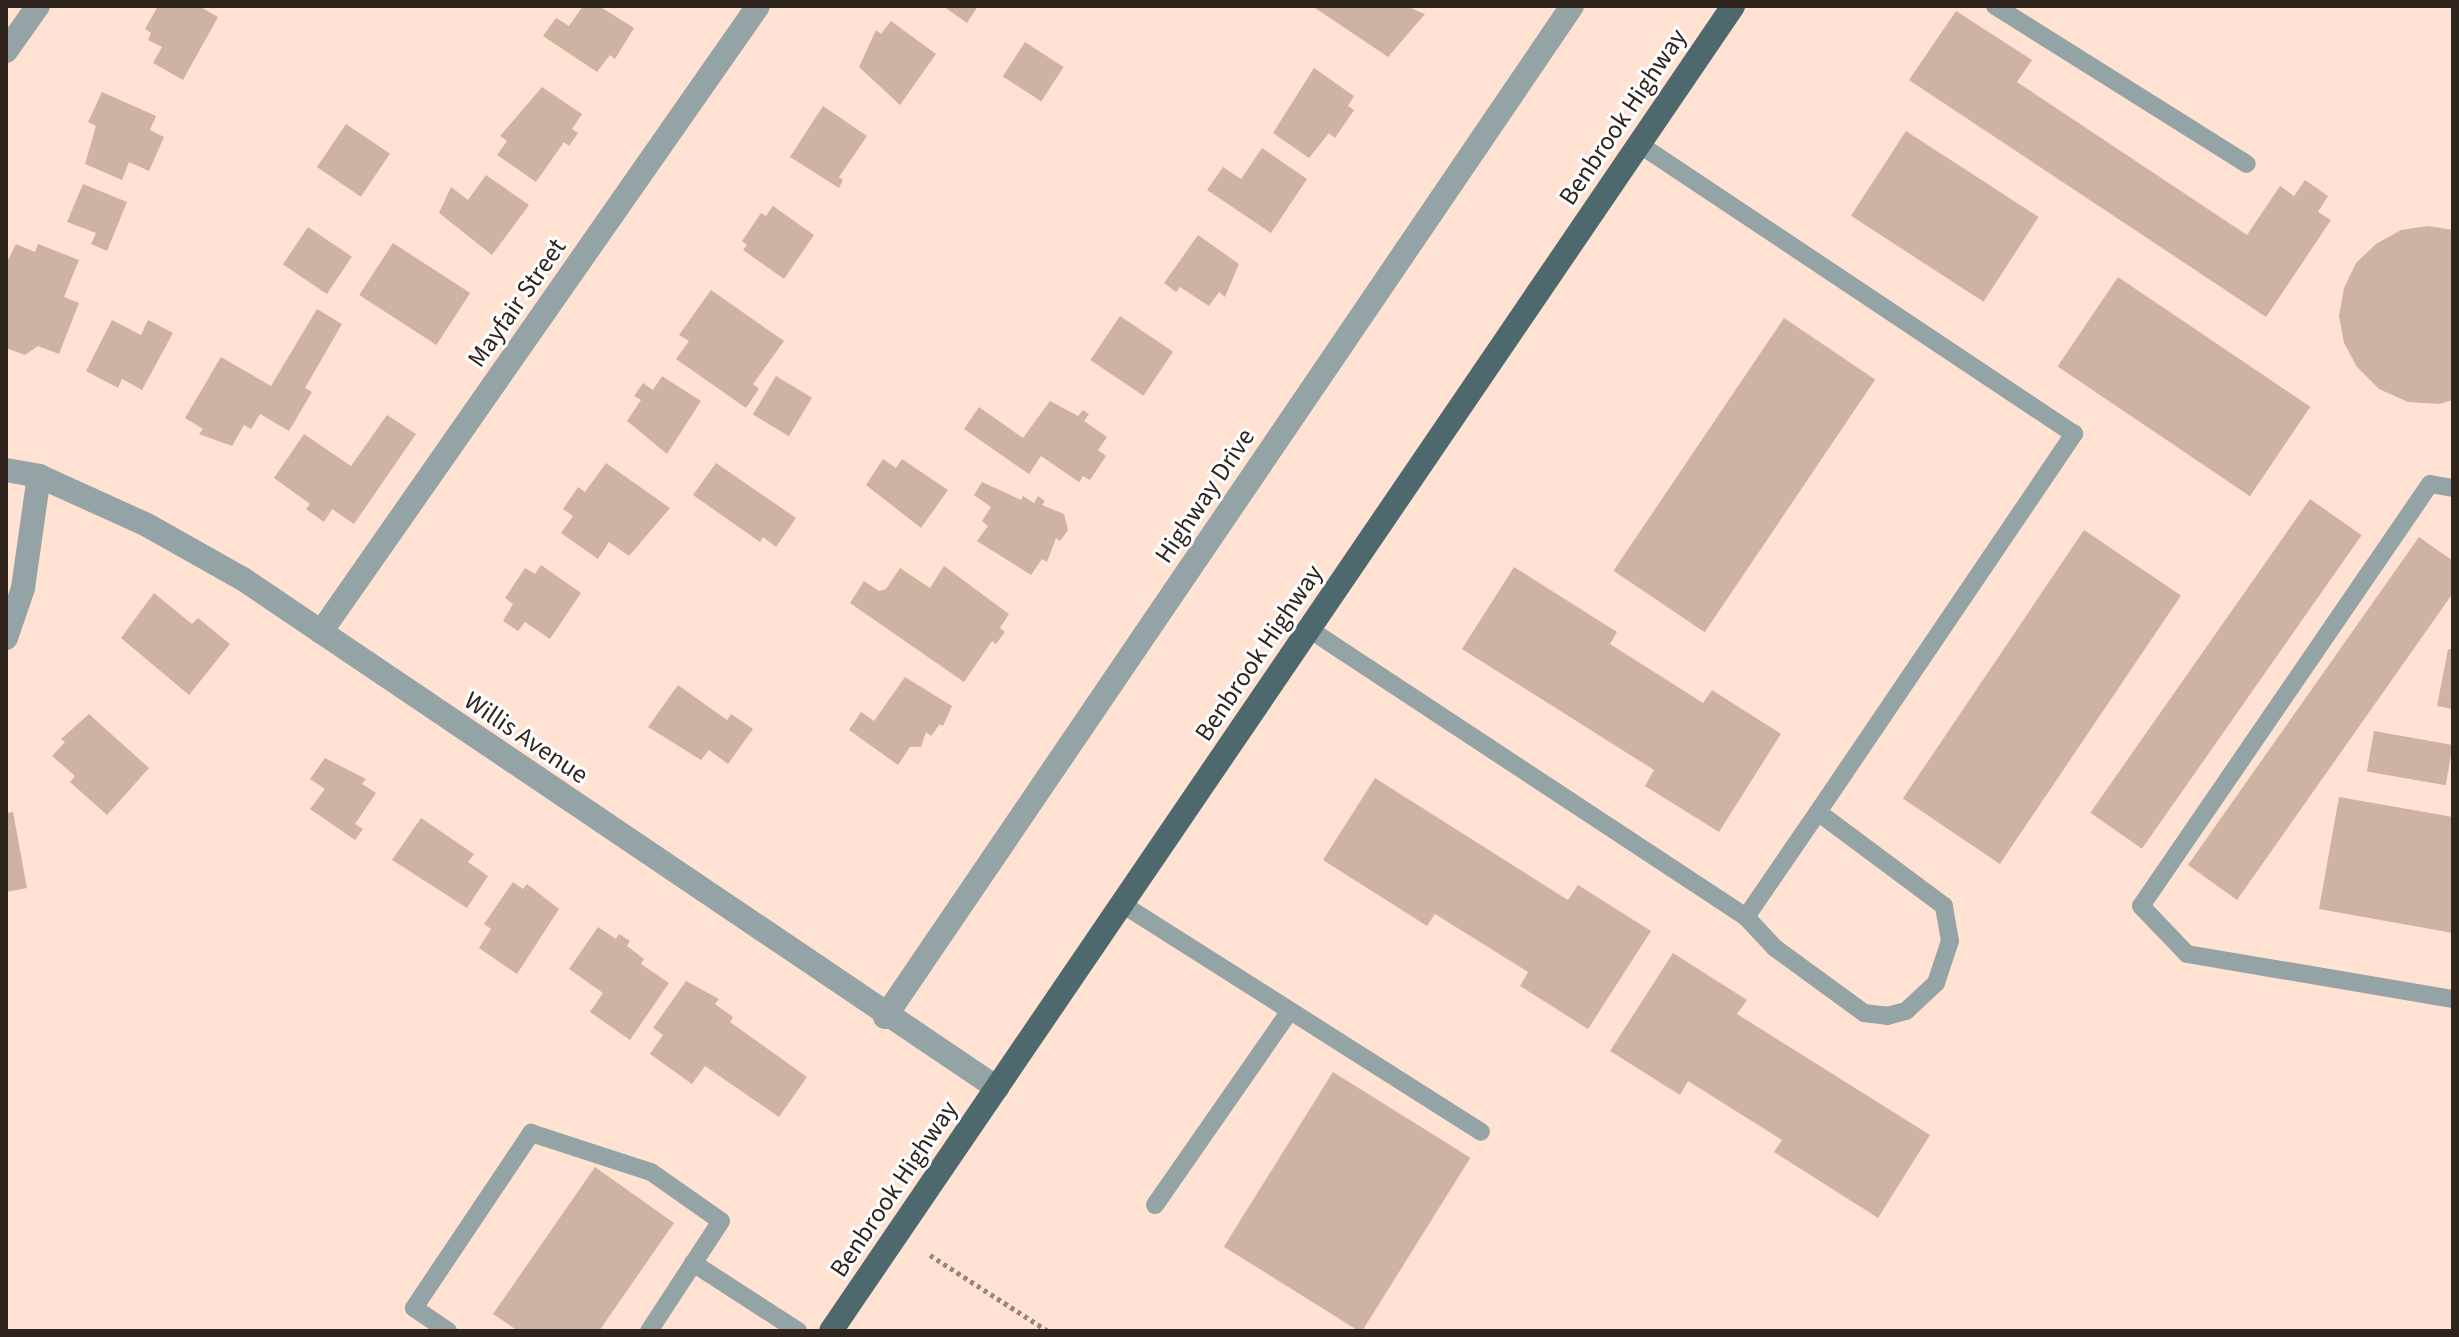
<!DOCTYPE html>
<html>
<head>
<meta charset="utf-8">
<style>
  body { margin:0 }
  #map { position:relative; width:2459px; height:1337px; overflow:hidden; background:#ffe2d1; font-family:"Source Sans 3",sans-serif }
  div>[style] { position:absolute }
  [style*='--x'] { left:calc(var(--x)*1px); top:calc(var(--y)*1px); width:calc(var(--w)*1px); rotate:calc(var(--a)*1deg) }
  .building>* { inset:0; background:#ceb3a2; transform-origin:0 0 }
  .path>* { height:5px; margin-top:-2.5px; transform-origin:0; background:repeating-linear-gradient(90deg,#988478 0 4px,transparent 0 8px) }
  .lane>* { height:18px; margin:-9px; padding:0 9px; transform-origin:9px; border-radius:9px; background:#94a3a6 }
  .street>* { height:24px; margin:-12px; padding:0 12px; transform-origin:12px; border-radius:12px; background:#94a3a6 }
  .primary>* { height:24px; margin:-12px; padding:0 12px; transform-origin:12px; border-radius:12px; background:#4d696e }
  span { translate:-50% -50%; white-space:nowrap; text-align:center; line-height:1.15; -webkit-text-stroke:6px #fff; paint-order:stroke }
  .street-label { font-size:26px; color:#2f241e }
  .frame { position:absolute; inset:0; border:8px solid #2f241e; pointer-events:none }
</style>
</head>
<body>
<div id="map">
  <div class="building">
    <i style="clip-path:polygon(158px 6px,199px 6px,218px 17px,183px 80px,153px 63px,162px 47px,148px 40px,151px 33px,145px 29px)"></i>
    <i style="clip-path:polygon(583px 6px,599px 6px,634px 28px,615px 59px,610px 55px,597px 72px,543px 36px,556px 18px,569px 26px)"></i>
    <i style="clip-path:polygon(943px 6px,978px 6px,967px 23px)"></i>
    <i style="clip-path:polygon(1312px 6px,1406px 6px,1425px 14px,1388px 57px)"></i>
    <i style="clip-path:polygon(1956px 11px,2032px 60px,2017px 82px,2247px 235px,2280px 186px,2294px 196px,2305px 180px,2328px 196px,2318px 212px,2331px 220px,2266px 317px,1909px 80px)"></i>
    <i style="clip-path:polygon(891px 21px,936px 54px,900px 105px,859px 67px,876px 30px,881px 34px)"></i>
    <i style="left:1025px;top:42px;width:46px;height:41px;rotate:33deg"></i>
    <i style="clip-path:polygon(1314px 68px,1354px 96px,1348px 106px,1354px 110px,1335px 138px,1329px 133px,1309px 158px,1273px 133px)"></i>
    <i style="clip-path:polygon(542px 87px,582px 114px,572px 129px,578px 133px,569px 146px,564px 142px,536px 182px,497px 155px,507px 141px,500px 136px)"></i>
    <i style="clip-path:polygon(102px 92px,156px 116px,150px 130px,164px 137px,149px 171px,129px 162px,122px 180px,85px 164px,96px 126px,88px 122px)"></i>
    <i style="clip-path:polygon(823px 106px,867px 136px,839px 177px,843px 180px,839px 188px,790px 157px)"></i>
    <i style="left:346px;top:124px;width:53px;height:52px;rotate:34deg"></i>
    <i style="left:1906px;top:131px;width:158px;height:101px;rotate:33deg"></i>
    <i style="clip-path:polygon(1262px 148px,1307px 179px,1271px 233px,1207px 190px,1223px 167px,1241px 179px)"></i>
    <i style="clip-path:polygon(486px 175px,529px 205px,492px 255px,439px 213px,451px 187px,468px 200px)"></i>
    <i style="clip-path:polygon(83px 184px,127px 202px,107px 251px,91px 244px,96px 233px,67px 222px)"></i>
    <i style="clip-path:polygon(773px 206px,814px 235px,784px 279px,743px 250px,747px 245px,742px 241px,761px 213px,766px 216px)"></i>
    <i style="clip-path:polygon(2428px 226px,2453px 230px,2453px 400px,2439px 404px,2408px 402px,2379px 389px,2357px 367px,2344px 343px,2339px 316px,2344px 288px,2356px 263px,2376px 244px,2401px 230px)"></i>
    <i style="left:308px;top:227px;width:53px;height:45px;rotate:34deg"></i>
    <i style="clip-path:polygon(1198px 235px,1239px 264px,1225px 297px,1219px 292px,1209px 306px,1180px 287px,1176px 292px,1164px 283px)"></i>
    <i style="left:393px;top:243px;width:92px;height:62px;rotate:33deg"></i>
    <i style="clip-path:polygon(16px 244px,35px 252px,38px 244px,79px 260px,64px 297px,79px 303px,59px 354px,38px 346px,25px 355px,6px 348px,6px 264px)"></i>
    <i style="left:2118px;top:277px;width:232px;height:108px;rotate:34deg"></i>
    <i style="clip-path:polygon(711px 290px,784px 341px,753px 384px,759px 389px,746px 408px,676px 359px,689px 341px,679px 335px)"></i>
    <i style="clip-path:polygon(317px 309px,342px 324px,305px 388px,312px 392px,289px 431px,260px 414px,251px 429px,244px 425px,232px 446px,199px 434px,203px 429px,185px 418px,221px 357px,271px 386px)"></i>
    <i style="left:1120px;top:316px;width:64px;height:53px;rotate:34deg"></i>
    <i style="left:1784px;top:318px;width:110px;height:305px;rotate:34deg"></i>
    <i style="clip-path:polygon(112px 320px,141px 335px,148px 320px,173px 333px,142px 390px,122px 379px,118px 388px,86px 371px)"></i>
    <i style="clip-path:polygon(662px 376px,701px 401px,667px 454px,627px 421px,641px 400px,634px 396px,643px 383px,653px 390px)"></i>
    <i style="left:776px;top:376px;width:42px;height:45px;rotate:31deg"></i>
    <i style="clip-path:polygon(1050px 401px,1078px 416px,1083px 410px,1089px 414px,1084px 421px,1107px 437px,1098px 450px,1106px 456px,1090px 480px,1083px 476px,1079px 482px,1041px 456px,1029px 474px,964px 429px,979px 407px,1023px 438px)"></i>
    <i style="clip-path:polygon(387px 415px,416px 434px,354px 524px,332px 509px,324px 522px,306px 509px,310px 504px,274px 478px,304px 434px,351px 466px)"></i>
    <i style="clip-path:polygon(883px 459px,896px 468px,902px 459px,948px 490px,921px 528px,866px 485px)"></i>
    <i style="clip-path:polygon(606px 463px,670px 508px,629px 556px,609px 542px,598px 559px,561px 533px,573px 516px,563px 509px,578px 487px,585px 492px)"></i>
    <i style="clip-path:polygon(716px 463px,796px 518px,776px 547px,763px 537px,760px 542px,693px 495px)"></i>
    <i style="clip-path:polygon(982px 482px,1021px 500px,1023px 496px,1034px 503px,1038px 496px,1045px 501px,1042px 505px,1064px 514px,1068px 530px,1060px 541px,1056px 538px,1047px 562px,1042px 559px,1031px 575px,977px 541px,988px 526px,982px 521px,991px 507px,974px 495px)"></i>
    <i style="left:2310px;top:499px;width:63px;height:383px;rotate:35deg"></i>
    <i style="left:2084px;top:530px;width:117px;height:324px;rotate:34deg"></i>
    <i style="clip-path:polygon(2419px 537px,2453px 561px,2453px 593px,2237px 900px,2188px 865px)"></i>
    <i style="clip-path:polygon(541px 565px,581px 593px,550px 639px,525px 622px,518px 631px,503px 621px,513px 604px,505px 598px,525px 568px,535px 574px)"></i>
    <i style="clip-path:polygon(944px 566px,1009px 614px,1000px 628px,1005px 632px,996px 644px,992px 641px,964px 682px,850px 603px,864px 581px,879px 591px,886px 589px,900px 568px,930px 588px)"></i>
    <i style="clip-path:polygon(1514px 567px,1617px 632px,1610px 644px,1703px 703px,1712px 690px,1781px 734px,1719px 832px,1645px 786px,1654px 770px,1462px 649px)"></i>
    <i style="clip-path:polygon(154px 593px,192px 624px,198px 618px,230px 644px,189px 695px,121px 638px)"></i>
    <i style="clip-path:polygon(2448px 649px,2453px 650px,2453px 709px,2437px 706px)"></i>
    <i style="clip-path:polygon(905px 677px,952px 706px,943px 726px,940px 724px,931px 736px,926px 732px,921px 747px,910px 747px,898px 765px,849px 730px,861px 712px,874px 721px)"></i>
    <i style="clip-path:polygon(678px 685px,727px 720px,731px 714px,753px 729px,728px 764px,709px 750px,701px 760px,648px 727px)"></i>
    <i style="clip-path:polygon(89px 714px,149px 768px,107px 815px,70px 782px,75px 776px,52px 756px,65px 742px,61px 739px)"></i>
    <i style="left:2374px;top:731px;width:80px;height:41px;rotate:10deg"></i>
    <i style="clip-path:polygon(325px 758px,366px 779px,362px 784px,376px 793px,355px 824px,363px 829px,355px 840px,310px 809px,325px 789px,310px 779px)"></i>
    <i style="clip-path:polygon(1375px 778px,1568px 900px,1578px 885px,1651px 931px,1588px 1029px,1520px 986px,1528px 972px,1435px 914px,1427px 926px,1323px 860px)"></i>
    <i style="clip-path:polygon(2339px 797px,2453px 817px,2453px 933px,2319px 909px)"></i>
    <i style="clip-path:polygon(13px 812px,27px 888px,6px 892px,6px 813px)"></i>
    <i style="clip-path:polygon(421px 818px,474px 854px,468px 862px,488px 876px,467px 908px,392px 860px)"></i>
    <i style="clip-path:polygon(513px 882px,523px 889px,527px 884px,559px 909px,517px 974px,479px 948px,491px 929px,484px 924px)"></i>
    <i style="clip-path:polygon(598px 927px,616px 939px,619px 934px,630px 941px,627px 946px,644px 959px,641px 964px,669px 983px,630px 1040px,590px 1012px,603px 993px,569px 969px)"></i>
    <i style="clip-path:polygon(1673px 953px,1747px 1000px,1737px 1014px,1930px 1135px,1878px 1218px,1774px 1152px,1782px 1140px,1688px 1081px,1680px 1095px,1610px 1051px)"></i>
    <i style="clip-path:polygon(686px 981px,719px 999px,715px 1004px,733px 1017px,730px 1022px,807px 1077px,779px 1117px,705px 1066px,692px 1084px,650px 1054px,663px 1035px,653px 1028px)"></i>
    <i style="left:1333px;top:1072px;width:162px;height:206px;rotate:32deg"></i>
    <i style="clip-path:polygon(595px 1167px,674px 1223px,599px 1331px,518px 1331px,493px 1314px)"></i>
  </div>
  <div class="path">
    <i style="--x:930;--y:1255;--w:140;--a:32.8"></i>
  </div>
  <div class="lane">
    <i style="--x:1995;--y:6;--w:297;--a:32.1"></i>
    <i style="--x:2453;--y:488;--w:23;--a:-170"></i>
    <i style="--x:2430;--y:484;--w:511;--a:124.4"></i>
    <i style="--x:2141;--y:906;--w:66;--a:46.2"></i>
    <i style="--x:2187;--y:954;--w:270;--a:9.6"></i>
    <i style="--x:1309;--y:629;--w:523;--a:33.39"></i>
    <i style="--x:1746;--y:917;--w:127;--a:-55.6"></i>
    <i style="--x:1818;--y:812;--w:457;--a:-55.9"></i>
    <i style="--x:2074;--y:434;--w:523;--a:-146.31"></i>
    <i style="--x:1122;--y:904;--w:425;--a:32.4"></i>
    <i style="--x:1746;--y:917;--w:42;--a:46.9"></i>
    <i style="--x:1775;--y:948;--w:110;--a:36.1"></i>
    <i style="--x:1864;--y:1013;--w:23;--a:7"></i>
    <i style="--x:1887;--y:1016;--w:20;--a:-15"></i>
    <i style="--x:1906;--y:1011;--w:41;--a:-43"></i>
    <i style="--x:1936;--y:983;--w:44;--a:-71.6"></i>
    <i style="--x:1950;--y:941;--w:36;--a:-100"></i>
    <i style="--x:1944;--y:906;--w:157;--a:-143.3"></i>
    <i style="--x:1155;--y:1205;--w:236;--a:-55.2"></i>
    <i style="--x:693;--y:1263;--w:125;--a:32.9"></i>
    <i style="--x:448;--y:1331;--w:41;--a:-145.9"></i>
    <i style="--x:414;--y:1308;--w:211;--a:-56.2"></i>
    <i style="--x:531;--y:1133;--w:126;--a:18"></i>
    <i style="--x:651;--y:1172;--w:85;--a:35"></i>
    <i style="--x:721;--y:1221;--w:131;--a:123.2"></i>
  </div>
  <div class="street">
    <i style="--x:6;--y:51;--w:55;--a:-54.6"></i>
    <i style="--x:6;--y:470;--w:34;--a:10"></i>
    <i style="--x:39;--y:476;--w:119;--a:24.4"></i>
    <i style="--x:147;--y:525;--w:110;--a:29.4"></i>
    <i style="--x:243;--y:579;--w:910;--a:34.02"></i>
    <i style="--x:321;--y:632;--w:763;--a:-55.08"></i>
    <i style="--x:6;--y:638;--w:53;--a:-71.2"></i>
    <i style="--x:23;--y:588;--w:113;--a:-81.9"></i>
    <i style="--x:885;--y:1017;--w:1222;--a:-55.8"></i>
  </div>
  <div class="primary">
    <i style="--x:831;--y:1331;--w:1603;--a:-55.75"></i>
  </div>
  <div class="street-label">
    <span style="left:1623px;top:117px;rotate:-56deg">Benbrook Highway</span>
    <span style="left:517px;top:303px;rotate:-55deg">Mayfair Street</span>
    <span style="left:1205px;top:496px;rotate:-56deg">Highway Drive</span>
    <span style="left:1259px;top:653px;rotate:-56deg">Benbrook Highway</span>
    <span style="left:526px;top:738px;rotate:34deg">Willis Avenue</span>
    <span style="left:894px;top:1189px;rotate:-56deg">Benbrook Highway</span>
  </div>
  <div class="frame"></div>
</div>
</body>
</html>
